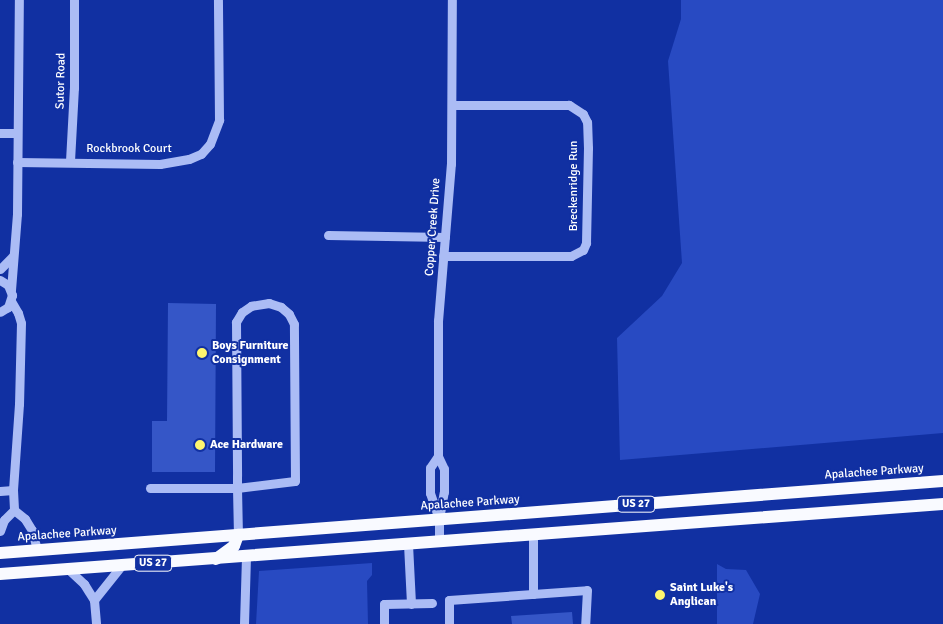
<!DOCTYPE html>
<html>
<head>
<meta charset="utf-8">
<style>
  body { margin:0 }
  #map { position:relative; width:943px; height:624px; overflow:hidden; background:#1130a2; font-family:Signika,sans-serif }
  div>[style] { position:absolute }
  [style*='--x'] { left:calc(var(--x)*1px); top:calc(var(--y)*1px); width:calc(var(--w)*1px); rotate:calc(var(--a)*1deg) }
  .green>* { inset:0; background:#284ac2 }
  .building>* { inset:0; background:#3556c7 }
  .minor>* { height:9px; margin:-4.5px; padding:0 4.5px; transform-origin:4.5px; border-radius:4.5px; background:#abbcf5 }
  .major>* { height:12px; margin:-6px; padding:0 6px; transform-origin:6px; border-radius:6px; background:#f9faff }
  .dots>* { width:14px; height:14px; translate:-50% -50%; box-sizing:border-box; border:2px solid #1130a2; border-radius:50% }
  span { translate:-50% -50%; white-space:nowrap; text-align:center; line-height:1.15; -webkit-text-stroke:4px #1130a2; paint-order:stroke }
  .shield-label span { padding:1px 4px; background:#1130a2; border:1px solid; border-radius:4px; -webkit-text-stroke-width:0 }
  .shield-label { font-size:11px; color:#fff; font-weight:700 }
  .street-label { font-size:12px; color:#fff }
  .poi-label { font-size:12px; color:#fff; font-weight:700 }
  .left { translate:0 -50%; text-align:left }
</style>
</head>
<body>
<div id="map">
  <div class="green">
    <i style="clip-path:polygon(681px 0,943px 0,943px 433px,620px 460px,617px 338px,662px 296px,682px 263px,668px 61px,681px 19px)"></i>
    <i style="clip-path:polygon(372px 563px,372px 575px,367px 581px,368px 624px,256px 624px,259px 571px)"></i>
    <i style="clip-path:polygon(717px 564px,726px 569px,746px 570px,760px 594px,753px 624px,717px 624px)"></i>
  </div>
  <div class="building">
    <i style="clip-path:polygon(168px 303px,216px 304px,215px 472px,152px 472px,152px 421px,167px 421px)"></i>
    <i style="clip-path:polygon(572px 612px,573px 624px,512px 624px,511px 616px)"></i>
  </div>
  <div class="minor">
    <i style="--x:0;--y:133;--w:17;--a:0"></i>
    <i style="--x:70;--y:161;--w:73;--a:-86.9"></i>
    <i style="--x:74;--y:88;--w:88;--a:-90"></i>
    <i style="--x:17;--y:162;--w:143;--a:0.8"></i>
    <i style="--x:160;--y:164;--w:29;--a:-10"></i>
    <i style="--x:189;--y:159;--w:13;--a:-23"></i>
    <i style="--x:201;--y:154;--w:13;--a:-48"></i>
    <i style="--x:210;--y:144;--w:26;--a:-69"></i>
    <i style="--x:219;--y:120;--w:120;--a:-90.5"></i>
    <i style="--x:328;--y:235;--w:117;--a:1"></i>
    <i style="--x:443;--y:256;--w:128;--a:0"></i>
    <i style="--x:571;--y:256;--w:13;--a:-27"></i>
    <i style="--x:583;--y:250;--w:8;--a:-67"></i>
    <i style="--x:586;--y:243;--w:95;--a:-88.8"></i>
    <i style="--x:588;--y:148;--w:26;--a:-92"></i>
    <i style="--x:587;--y:122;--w:9;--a:-117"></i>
    <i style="--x:583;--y:114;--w:17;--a:-147"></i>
    <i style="--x:569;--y:105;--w:117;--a:180"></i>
    <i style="--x:0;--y:269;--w:18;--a:-45"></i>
    <i style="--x:0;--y:280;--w:9;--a:32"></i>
    <i style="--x:8;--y:285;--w:11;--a:68"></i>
    <i style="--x:12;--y:295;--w:13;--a:108"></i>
    <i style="--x:8;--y:307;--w:9;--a:148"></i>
    <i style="--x:11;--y:290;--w:76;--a:-85.5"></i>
    <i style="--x:17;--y:214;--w:214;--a:-89.5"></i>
    <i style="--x:11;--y:301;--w:14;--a:60"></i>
    <i style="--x:18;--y:313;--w:10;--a:73"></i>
    <i style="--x:21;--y:323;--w:81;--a:91.4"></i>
    <i style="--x:19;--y:404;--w:86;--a:94"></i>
    <i style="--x:438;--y:456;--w:14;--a:124"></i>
    <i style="--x:430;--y:468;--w:25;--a:90"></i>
    <i style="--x:430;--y:493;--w:28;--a:71"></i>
    <i style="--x:150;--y:488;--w:87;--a:0"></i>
    <i style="--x:237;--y:488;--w:58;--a:-6.9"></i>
    <i style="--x:295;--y:481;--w:157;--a:-90.4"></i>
    <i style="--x:294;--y:324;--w:11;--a:-117"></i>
    <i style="--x:289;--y:314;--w:11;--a:-139"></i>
    <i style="--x:281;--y:307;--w:13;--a:-162"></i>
    <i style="--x:269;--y:303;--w:18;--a:171"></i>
    <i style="--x:251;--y:306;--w:11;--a:146"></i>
    <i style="--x:242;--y:312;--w:12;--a:121"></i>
    <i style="--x:236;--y:322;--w:154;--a:89.6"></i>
    <i style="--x:237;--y:476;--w:12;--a:90"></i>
    <i style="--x:237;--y:488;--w:47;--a:88.8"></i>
    <i style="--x:0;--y:491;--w:13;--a:-4"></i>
    <i style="--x:13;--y:490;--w:20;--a:87"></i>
    <i style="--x:14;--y:510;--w:14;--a:39"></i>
    <i style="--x:25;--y:519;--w:13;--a:58"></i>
    <i style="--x:32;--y:530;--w:21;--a:76"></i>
    <i style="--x:0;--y:531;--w:12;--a:-70"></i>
    <i style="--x:4;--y:520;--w:14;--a:-45"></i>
    <i style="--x:533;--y:534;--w:60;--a:90"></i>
    <i style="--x:439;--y:542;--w:23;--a:-90"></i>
    <i style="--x:439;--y:519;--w:27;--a:-80"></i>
    <i style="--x:444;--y:492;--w:23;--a:-90"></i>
    <i style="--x:444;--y:469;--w:14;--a:-115"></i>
    <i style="--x:438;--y:456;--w:135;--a:-90"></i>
    <i style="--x:438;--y:321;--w:158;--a:-85.3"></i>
    <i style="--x:451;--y:164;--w:164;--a:-89.7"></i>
    <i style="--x:408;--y:544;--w:60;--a:87.1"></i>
    <i style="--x:69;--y:570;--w:21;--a:43"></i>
    <i style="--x:84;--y:584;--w:19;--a:58"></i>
    <i style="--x:94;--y:600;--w:24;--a:85"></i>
    <i style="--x:94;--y:600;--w:43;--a:-51.5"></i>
    <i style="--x:244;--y:624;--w:68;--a:-88.3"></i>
    <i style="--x:384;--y:624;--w:20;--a:-90"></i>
    <i style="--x:384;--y:604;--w:48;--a:-1.2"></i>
    <i style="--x:449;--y:624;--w:24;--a:-90"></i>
    <i style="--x:449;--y:600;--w:138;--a:-4.1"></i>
    <i style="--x:587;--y:590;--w:34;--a:93"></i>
  </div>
  <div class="major">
    <i style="--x:0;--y:553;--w:946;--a:-4.37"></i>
    <i style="--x:216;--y:559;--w:22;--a:-36"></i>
    <i style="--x:234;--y:546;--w:12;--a:-70"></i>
    <i style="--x:0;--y:574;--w:946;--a:-4.25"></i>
  </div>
  <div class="dots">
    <i style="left:202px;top:353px;background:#fff66f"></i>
    <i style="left:200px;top:445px;background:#fff66f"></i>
    <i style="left:660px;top:595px;background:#fff66f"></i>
  </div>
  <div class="shield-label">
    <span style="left:636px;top:504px">US 27</span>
    <span style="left:153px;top:563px">US 27</span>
  </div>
  <div class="street-label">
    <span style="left:61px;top:81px;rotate:-89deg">Sutor Road</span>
    <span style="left:129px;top:149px">Rockbrook Court</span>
    <span style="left:574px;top:186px;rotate:-90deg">Breckenridge Run</span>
    <span style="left:433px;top:227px;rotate:-86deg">Copper Creek Drive</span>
    <span style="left:874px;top:472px;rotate:-4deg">Apalachee Parkway</span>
    <span style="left:470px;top:503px;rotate:-4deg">Apalachee Parkway</span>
    <span style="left:67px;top:534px;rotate:-4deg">Apalachee Parkway</span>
  </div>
  <div class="poi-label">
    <span class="left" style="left:212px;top:353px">Boys Furniture<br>Consignment</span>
    <span class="left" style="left:210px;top:445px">Ace Hardware</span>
    <span class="left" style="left:670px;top:595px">Saint Luke's<br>Anglican</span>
  </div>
</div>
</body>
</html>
